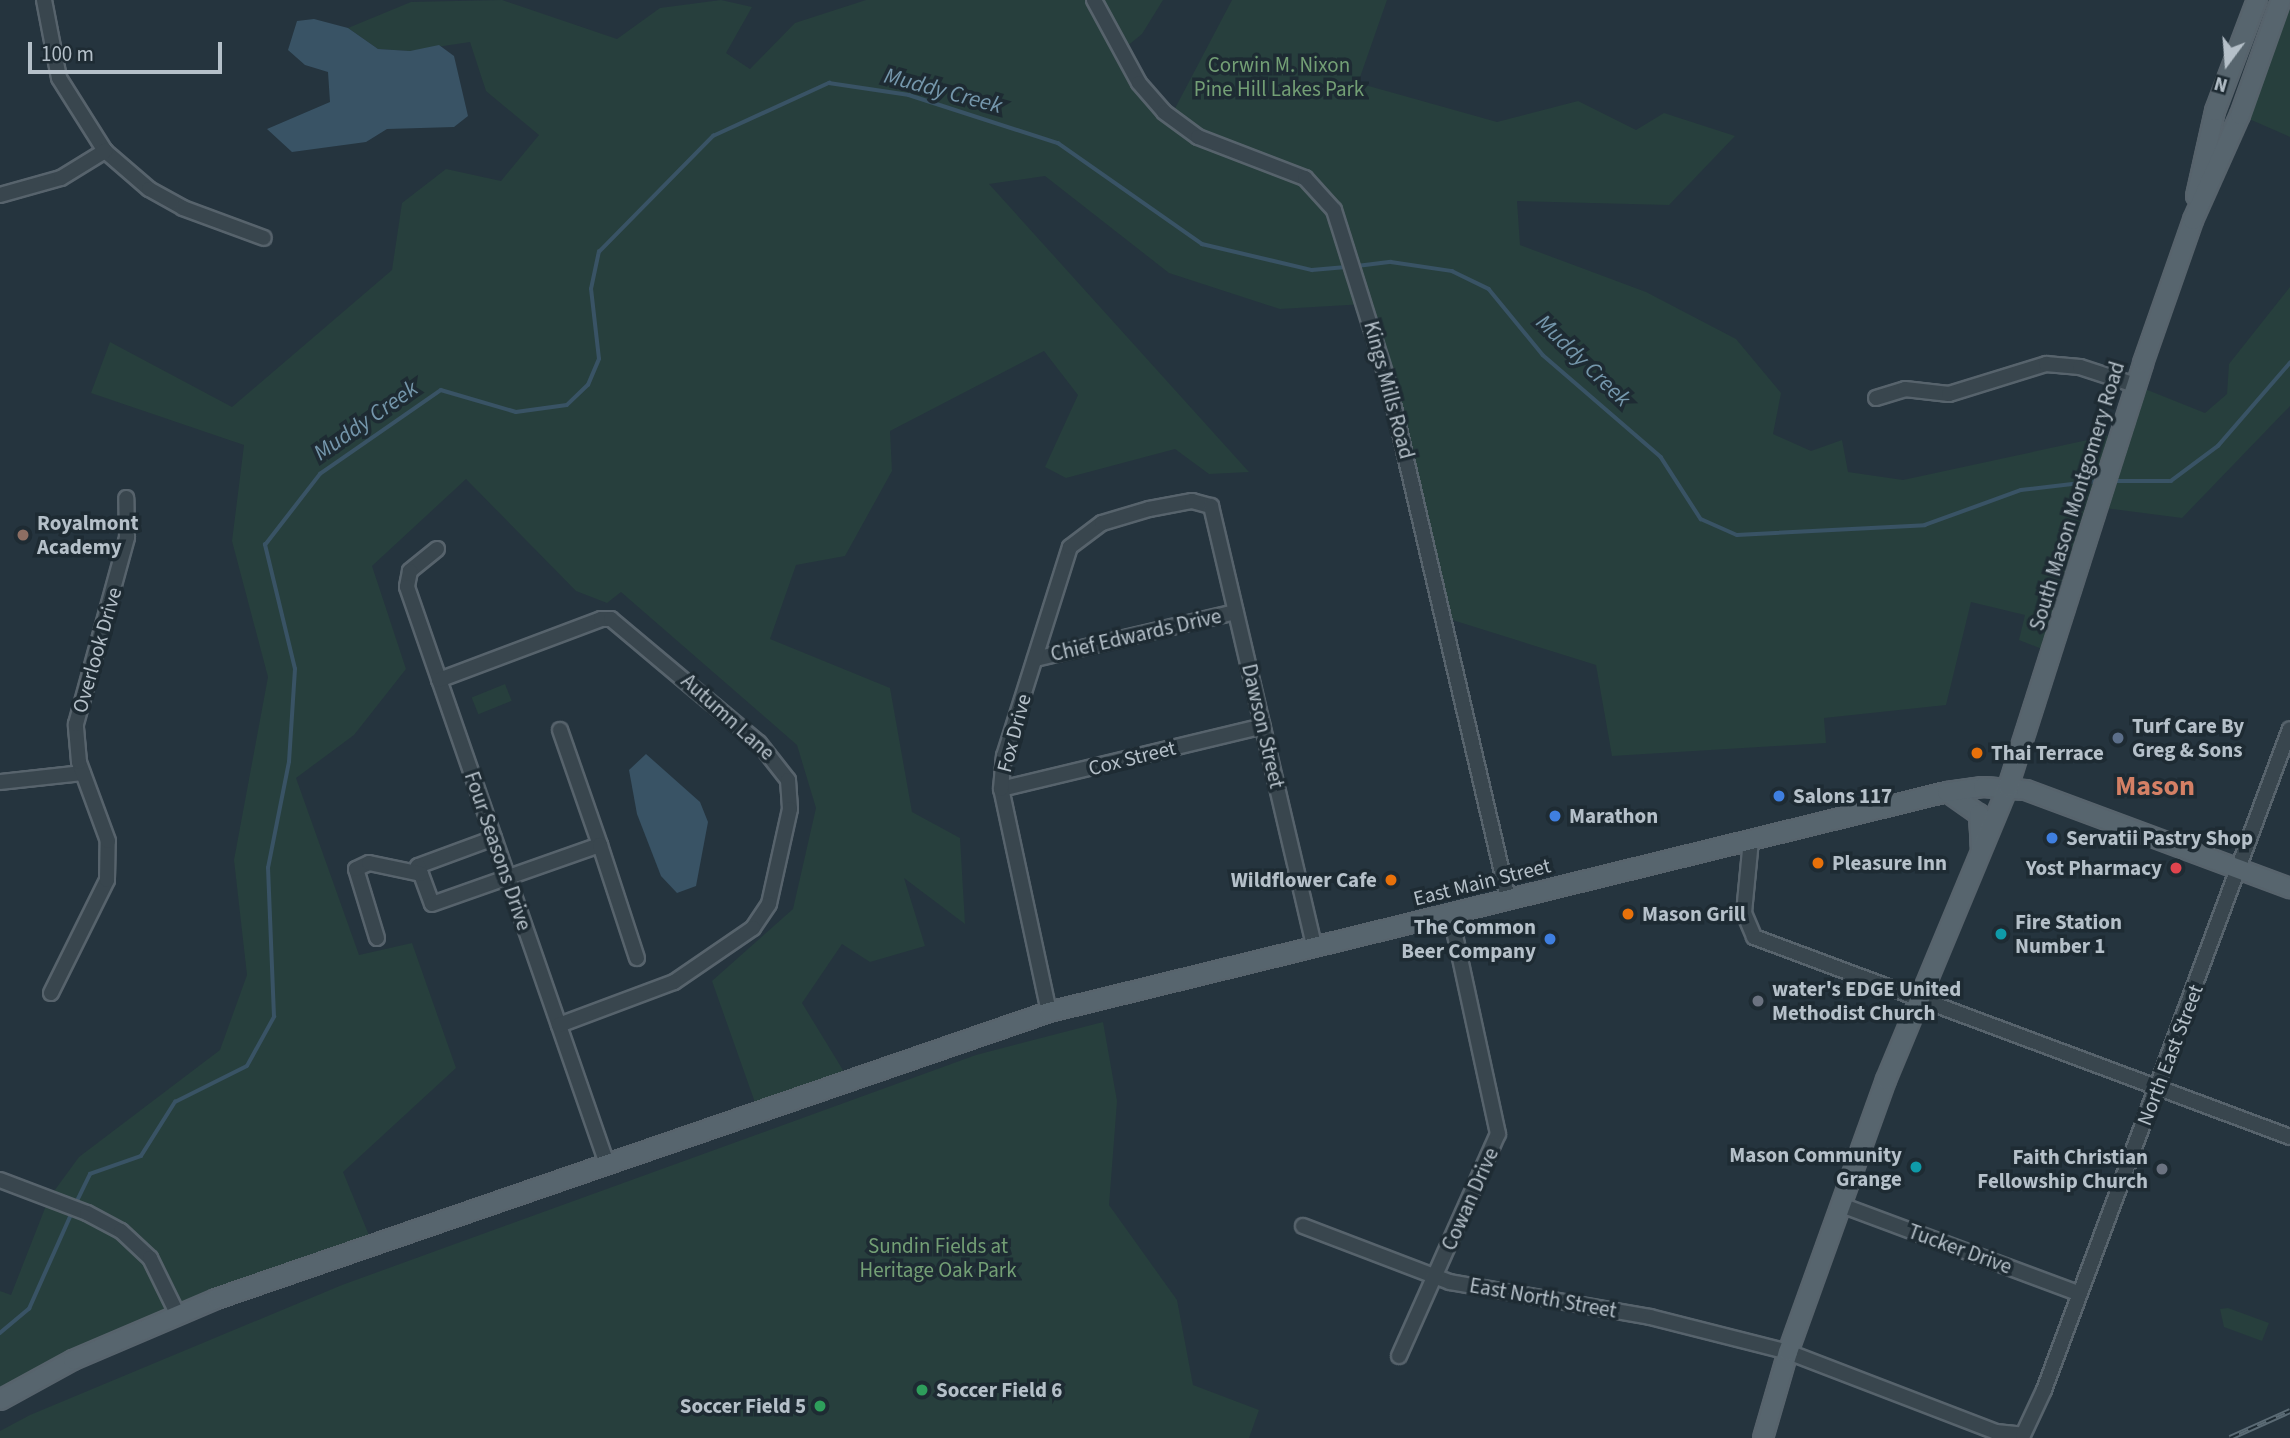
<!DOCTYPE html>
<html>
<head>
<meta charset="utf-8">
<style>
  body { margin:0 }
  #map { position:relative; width:2290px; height:1438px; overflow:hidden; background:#25343e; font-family:"Source Sans 3",sans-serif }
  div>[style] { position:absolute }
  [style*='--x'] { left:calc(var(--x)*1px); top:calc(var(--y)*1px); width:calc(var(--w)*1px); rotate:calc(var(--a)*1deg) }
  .green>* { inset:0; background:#273f3d; transform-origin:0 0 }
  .water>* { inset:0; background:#395365 }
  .stream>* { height:3.5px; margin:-1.75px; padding:0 1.75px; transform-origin:1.75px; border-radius:1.75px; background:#395365 }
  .roads { filter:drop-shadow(2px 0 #57636c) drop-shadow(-2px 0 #57636c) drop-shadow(0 2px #57636c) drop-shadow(0 -2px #57636c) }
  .minor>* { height:14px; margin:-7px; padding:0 7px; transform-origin:7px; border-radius:7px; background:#39464e }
  .major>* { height:18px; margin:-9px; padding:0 9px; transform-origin:9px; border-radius:9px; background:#57656e }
  .rail>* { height:6px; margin-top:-3px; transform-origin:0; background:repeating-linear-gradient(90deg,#1e2b33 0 10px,#5b6b75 0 20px); box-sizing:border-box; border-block:2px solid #5b6b75 }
  .dots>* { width:19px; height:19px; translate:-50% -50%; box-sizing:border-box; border:4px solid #1e2b33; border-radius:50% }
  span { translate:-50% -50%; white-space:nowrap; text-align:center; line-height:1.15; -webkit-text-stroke:7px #1e2b33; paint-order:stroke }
  .park-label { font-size:21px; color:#739f75 }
  .street-label { font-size:21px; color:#b5c0c9 }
  .poi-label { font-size:21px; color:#b5c0c9; font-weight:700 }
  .left { translate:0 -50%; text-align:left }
  .right { translate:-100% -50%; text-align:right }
  .water-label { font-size:23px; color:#7597ac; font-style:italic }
  .district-label { font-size:28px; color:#d48065; font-weight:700 }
  .north { position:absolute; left:2192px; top:28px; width:70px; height:70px; -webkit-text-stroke:5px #1e2b33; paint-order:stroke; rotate:196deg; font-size:19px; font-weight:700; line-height:28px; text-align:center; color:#b5c0c9 }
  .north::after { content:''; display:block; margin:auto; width:24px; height:32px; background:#b5c0c9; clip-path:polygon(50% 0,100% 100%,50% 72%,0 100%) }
  .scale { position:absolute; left:28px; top:42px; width:194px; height:32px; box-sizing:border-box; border:4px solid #b5c0c9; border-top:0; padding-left:9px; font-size:21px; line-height:24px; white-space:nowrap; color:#b5c0c9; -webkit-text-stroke:5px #1e2b33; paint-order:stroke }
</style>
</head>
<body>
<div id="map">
  <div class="green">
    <i style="clip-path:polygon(evenodd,502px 0,617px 39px,660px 8px,721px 0,752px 7px,726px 53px,750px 69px,795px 23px,866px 0,1094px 0,1120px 51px,1171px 116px,1232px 0,1387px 0,1358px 83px,1497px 122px,1578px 101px,1636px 130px,1664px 113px,1735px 136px,1669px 205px,1517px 201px,1520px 245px,1646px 292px,1736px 339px,1781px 393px,1773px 434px,1811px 451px,1842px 440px,1848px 472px,1903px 480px,2120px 433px,2135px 385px,2205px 413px,2227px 394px,2229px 364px,2290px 287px,2290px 406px,2182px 518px,2097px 507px,2052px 653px,2019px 640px,2025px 615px,1971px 602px,1946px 705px,1824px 718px,1826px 743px,1612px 756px,1596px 665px,1446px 618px,1365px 304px,1280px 309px,1169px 273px,1045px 176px,989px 184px,1249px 472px,1209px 474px,1175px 449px,1066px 478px,1045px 467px,1078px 395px,1044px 351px,890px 431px,892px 471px,845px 556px,796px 565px,770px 639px,890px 688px,912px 812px,960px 838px,965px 924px,904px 878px,925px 946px,870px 962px,842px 944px,802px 1003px,849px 1080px,758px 1111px,712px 981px,793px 909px,816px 808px,797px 745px,621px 592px,607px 603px,576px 591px,466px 479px,372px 566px,406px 669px,354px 735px,296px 778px,359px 955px,412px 943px,456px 1068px,343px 1172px,373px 1245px,177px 1313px,0 1400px,0 1291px,11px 1295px,49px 1198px,79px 1157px,220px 1050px,247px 975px,234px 860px,268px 677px,232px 541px,244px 445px,91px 393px,110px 342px,232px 407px,392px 270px,402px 203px,446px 169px,501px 181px,539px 135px,486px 91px,470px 42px,410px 51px,378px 49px,348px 28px,411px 2px,502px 0,1316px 190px,1342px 229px,1361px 294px,1316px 190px)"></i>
    <i style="clip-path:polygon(1104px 0,1163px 0,1142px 34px,1126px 47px)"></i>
    <i style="clip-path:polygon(2281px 0,2290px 0,2290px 137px,2240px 115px)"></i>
    <i style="left:505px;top:684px;width:18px;height:36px;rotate:68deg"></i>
    <i style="clip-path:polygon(1103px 1022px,1117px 1101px,1109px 1205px,1177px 1300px,1193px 1385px,1259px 1410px,1249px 1438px,0 1438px,0 1431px,30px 1415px,342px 1285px,976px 1055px)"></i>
    <i style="clip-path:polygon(2228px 1308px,2269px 1323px,2262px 1341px,2224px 1327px,2220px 1309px)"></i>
  </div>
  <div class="water">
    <i style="clip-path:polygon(314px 19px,348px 28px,378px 49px,410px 51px,439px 45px,454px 56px,468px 116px,454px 127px,387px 129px,366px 142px,292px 152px,267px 129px,330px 102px,328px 72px,305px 65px,288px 50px,297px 21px)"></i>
    <i style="clip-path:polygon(646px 754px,700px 802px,708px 822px,696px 886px,677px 893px,661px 876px,637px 814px,629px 770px)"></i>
  </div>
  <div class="stream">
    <i style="--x:1357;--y:266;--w:34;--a:-7"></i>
    <i style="--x:1391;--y:262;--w:62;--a:8.4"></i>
    <i style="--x:1452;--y:271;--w:41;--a:25.9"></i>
    <i style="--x:1489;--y:289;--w:85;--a:50.7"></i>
    <i style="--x:1543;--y:355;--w:156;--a:40.8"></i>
    <i style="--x:1661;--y:457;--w:74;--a:57.2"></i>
    <i style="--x:1701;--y:519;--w:39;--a:24"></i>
    <i style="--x:1737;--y:535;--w:188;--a:-3"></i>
    <i style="--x:1925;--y:525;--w:102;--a:-20"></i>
    <i style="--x:2021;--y:490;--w:79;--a:-6.6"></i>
    <i style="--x:2110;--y:481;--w:61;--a:0"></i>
    <i style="--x:2171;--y:481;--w:59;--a:-36.7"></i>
    <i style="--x:2218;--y:446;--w:110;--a:-49.1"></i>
    <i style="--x:76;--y:1203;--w:32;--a:-64"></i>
    <i style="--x:90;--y:1174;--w:54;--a:-19.4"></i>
    <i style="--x:141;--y:1156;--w:64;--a:-57.8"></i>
    <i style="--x:175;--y:1102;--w:80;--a:-26.6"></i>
    <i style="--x:247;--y:1066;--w:56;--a:-61.1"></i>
    <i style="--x:274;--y:1017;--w:149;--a:-92.3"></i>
    <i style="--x:268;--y:868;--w:108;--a:-78.8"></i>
    <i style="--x:289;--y:762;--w:93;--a:-86.3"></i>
    <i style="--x:295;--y:669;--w:128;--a:-103.6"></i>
    <i style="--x:265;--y:545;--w:90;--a:-52.2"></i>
    <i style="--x:320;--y:474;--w:147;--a:-34.8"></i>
    <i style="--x:441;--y:390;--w:78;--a:16.3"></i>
    <i style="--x:516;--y:412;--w:51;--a:-7.8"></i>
    <i style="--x:567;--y:405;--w:29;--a:-44"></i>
    <i style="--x:588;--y:385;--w:28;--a:-67"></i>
    <i style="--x:599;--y:359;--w:70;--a:-96.5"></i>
    <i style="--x:591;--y:289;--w:38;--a:-78"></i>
    <i style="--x:599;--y:252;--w:163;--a:-45.5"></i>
    <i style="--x:713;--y:136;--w:128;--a:-24.6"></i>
    <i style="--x:829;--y:83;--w:81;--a:8.5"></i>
    <i style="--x:909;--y:95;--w:157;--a:17.9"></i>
    <i style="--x:1058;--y:143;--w:176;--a:35"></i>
    <i style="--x:1202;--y:244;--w:113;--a:13.3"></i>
    <i style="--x:1312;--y:270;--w:34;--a:-5"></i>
    <i style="--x:0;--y:1333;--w:38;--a:-40"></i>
    <i style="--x:29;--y:1309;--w:108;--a:-66"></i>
  </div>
  <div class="roads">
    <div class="minor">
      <i style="--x:44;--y:0;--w:79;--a:79.1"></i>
      <i style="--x:59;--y:78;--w:86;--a:57.8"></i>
      <i style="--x:105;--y:151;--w:58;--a:40.8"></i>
      <i style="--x:149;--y:189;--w:39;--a:29"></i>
      <i style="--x:183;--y:208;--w:86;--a:20.3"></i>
      <i style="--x:1094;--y:0;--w:94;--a:61.5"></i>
      <i style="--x:1139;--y:83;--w:38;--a:49"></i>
      <i style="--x:1164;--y:112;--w:42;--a:36.3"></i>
      <i style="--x:1198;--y:137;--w:115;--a:21"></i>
      <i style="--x:1305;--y:178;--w:43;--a:47.8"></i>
      <i style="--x:1334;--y:210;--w:184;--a:72.6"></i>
      <i style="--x:1389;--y:386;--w:526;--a:76.92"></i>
      <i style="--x:0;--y:195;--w:63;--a:-15.6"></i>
      <i style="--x:61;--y:178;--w:52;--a:-31.5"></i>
      <i style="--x:1876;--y:398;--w:30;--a:-17"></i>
      <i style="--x:1905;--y:389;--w:44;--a:6.5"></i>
      <i style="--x:1949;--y:394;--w:102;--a:-17.2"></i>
      <i style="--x:2046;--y:364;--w:34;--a:5"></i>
      <i style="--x:2080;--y:367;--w:58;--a:18.1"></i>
      <i style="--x:437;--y:549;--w:35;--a:141"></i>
      <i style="--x:410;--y:571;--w:16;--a:101"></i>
      <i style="--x:407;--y:587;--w:611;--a:70.88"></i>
      <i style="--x:1035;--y:659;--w:206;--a:-13.2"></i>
      <i style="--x:439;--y:680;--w:173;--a:-20.6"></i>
      <i style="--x:601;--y:619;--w:10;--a:0"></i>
      <i style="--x:611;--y:619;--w:193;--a:40"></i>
      <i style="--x:759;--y:743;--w:47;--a:51.9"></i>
      <i style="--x:788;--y:780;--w:29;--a:86"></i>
      <i style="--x:790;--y:809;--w:97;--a:102.5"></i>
      <i style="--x:769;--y:904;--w:29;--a:124"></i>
      <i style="--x:753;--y:928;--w:96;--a:145.6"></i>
      <i style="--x:674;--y:982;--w:123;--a:159.5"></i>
      <i style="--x:560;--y:730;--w:122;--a:70.8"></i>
      <i style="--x:0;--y:782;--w:83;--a:-6.2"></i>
      <i style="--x:1001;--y:789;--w:269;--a:-13.5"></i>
      <i style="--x:494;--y:838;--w:81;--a:159.8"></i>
      <i style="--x:418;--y:866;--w:40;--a:69.8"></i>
      <i style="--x:432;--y:904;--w:178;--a:-19.4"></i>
      <i style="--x:600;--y:845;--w:119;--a:71.9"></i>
      <i style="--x:1751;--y:840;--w:73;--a:95.5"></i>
      <i style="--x:1744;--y:913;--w:26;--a:67"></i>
      <i style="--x:1754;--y:937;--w:572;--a:20.46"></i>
      <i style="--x:377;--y:938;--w:72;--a:-106.9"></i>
      <i style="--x:356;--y:869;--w:14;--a:-25"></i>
      <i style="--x:369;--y:863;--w:53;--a:11.9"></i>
      <i style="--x:51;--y:993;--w:126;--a:-63.6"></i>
      <i style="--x:107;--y:880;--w:39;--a:-89"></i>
      <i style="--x:108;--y:841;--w:84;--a:-110.2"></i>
      <i style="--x:79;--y:762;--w:38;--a:-95"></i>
      <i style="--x:76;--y:724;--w:194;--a:-74.7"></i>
      <i style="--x:127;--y:537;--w:39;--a:-91"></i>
      <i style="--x:1049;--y:1012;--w:228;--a:-102.1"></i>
      <i style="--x:1001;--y:789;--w:33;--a:-85"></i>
      <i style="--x:1004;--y:756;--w:219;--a:-72.5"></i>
      <i style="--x:1070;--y:547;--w:40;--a:-37"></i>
      <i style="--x:1102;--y:523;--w:49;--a:-16.6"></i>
      <i style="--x:1149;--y:509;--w:44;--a:-10.5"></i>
      <i style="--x:1192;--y:501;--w:20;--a:15"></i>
      <i style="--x:1211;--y:506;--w:452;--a:76.8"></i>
      <i style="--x:0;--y:1180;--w:93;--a:20.8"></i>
      <i style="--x:87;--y:1213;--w:38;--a:28"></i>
      <i style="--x:121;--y:1231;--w:40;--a:43"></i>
      <i style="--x:150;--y:1258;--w:61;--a:63.9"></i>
      <i style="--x:1841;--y:1205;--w:253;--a:20.4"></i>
      <i style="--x:1303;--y:1226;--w:157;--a:20.9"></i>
      <i style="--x:1450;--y:1282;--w:203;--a:9.9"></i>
      <i style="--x:1650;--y:1317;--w:142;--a:14.2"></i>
      <i style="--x:1788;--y:1352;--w:223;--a:21"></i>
      <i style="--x:1996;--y:1432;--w:27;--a:6"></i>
      <i style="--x:2023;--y:1435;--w:50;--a:-65"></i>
      <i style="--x:2044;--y:1390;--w:705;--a:-69.59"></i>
      <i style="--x:1399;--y:1356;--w:243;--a:-66"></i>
      <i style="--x:1498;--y:1134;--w:227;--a:-102.2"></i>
    </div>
    <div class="major">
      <i style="--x:2196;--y:196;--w:87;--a:-77.4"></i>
      <i style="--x:2215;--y:111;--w:119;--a:-69.3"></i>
      <i style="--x:1947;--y:792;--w:39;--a:35"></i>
      <i style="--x:1979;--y:814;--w:34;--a:87"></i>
      <i style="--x:0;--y:1400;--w:83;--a:-28.7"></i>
      <i style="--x:73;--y:1360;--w:155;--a:-23.1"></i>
      <i style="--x:216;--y:1299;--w:881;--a:-19.01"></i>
      <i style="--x:1049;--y:1012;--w:925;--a:-13.77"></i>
      <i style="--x:1947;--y:792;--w:36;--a:-8"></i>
      <i style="--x:1983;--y:787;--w:43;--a:4"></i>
      <i style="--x:2026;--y:790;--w:282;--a:20.4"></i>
      <i style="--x:1763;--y:1438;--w:90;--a:-73.8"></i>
      <i style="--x:1788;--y:1352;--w:289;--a:-70.2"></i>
      <i style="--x:1886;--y:1080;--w:317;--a:-67.4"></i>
      <i style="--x:2008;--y:787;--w:445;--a:-72.3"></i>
      <i style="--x:2143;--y:363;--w:151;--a:-70.7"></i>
      <i style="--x:2193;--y:220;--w:115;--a:-65.9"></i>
      <i style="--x:2240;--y:115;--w:122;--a:-70.4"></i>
    </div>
  </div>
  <div class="rail">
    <i style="--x:2230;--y:1438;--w:66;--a:-24.2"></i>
  </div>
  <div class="dots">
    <i style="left:23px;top:535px;background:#8d6e63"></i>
    <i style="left:2118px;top:738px;background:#5c6f8a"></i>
    <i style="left:1977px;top:753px;background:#e8710a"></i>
    <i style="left:1779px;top:796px;background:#3f7fe0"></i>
    <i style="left:1555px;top:816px;background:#3f7fe0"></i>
    <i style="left:2052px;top:838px;background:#3f7fe0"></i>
    <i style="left:1818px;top:863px;background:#e8710a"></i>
    <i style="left:2176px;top:868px;background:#e0444e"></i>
    <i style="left:1391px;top:880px;background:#e8710a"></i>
    <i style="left:1628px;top:914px;background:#e8710a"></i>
    <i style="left:2001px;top:934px;background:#0f9aa8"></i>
    <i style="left:1550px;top:939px;background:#3f7fe0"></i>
    <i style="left:1758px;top:1001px;background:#6b7280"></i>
    <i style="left:1916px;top:1167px;background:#0f9aa8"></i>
    <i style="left:2162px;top:1169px;background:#6b7280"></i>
    <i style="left:922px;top:1390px;background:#2e9e5b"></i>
    <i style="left:820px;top:1406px;background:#2e9e5b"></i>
  </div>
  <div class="park-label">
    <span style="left:1279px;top:77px">Corwin M. Nixon<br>Pine Hill Lakes Park</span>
    <span style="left:938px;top:1258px">Sundin Fields at<br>Heritage Oak Park</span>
  </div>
  <div class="street-label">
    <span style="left:1389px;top:390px;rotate:75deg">Kings Mills Road</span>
    <span style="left:2077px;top:496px;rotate:-73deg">South Mason Montgomery Road</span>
    <span style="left:1136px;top:635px;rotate:-13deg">Chief Edwards Drive</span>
    <span style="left:97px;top:650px;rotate:-74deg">Overlook Drive</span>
    <span style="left:728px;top:717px;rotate:42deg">Autumn Lane</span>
    <span style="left:1263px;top:726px;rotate:77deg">Dawson Street</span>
    <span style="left:1014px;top:733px;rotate:-75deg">Fox Drive</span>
    <span style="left:1132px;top:758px;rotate:-14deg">Cox Street</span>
    <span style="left:498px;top:851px;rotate:71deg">Four Seasons Drive</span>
    <span style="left:1482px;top:882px;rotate:-14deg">East Main Street</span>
    <span style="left:2170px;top:1055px;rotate:-69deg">North East Street</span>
    <span style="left:1470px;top:1199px;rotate:-66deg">Cowan Drive</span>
    <span style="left:1960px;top:1249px;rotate:20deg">Tucker Drive</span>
    <span style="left:1543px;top:1298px;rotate:10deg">East North Street</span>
  </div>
  <div class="poi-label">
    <span class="left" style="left:37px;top:535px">Royalmont<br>Academy</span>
    <span class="left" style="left:2132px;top:738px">Turf Care By<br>Greg &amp; Sons</span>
    <span class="left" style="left:1991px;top:753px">Thai Terrace</span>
    <span class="left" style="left:1793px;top:796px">Salons 117</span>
    <span class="left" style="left:1569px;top:816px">Marathon</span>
    <span class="left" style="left:2066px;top:838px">Servatii Pastry Shop</span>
    <span class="left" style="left:1832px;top:863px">Pleasure Inn</span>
    <span class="right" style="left:2162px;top:868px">Yost Pharmacy</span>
    <span class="right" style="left:1377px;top:880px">Wildflower Cafe</span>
    <span class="left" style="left:1642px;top:914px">Mason Grill</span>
    <span class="left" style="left:2015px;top:934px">Fire Station<br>Number 1</span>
    <span class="right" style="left:1536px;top:939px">The Common<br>Beer Company</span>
    <span class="left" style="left:1772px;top:1001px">water's EDGE United<br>Methodist Church</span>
    <span class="right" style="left:1902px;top:1167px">Mason Community<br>Grange</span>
    <span class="right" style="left:2148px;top:1169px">Faith Christian<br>Fellowship Church</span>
    <span class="left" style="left:936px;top:1390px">Soccer Field 6</span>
    <span class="right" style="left:806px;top:1406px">Soccer Field 5</span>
  </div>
  <div class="water-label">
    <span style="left:943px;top:91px;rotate:15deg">Muddy Creek</span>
    <span style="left:1583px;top:361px;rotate:44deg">Muddy Creek</span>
    <span style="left:366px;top:421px;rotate:-35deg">Muddy Creek</span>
  </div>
  <div class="district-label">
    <span style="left:2155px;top:786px">Mason</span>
  </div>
  <div class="north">N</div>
  <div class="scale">100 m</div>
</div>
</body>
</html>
